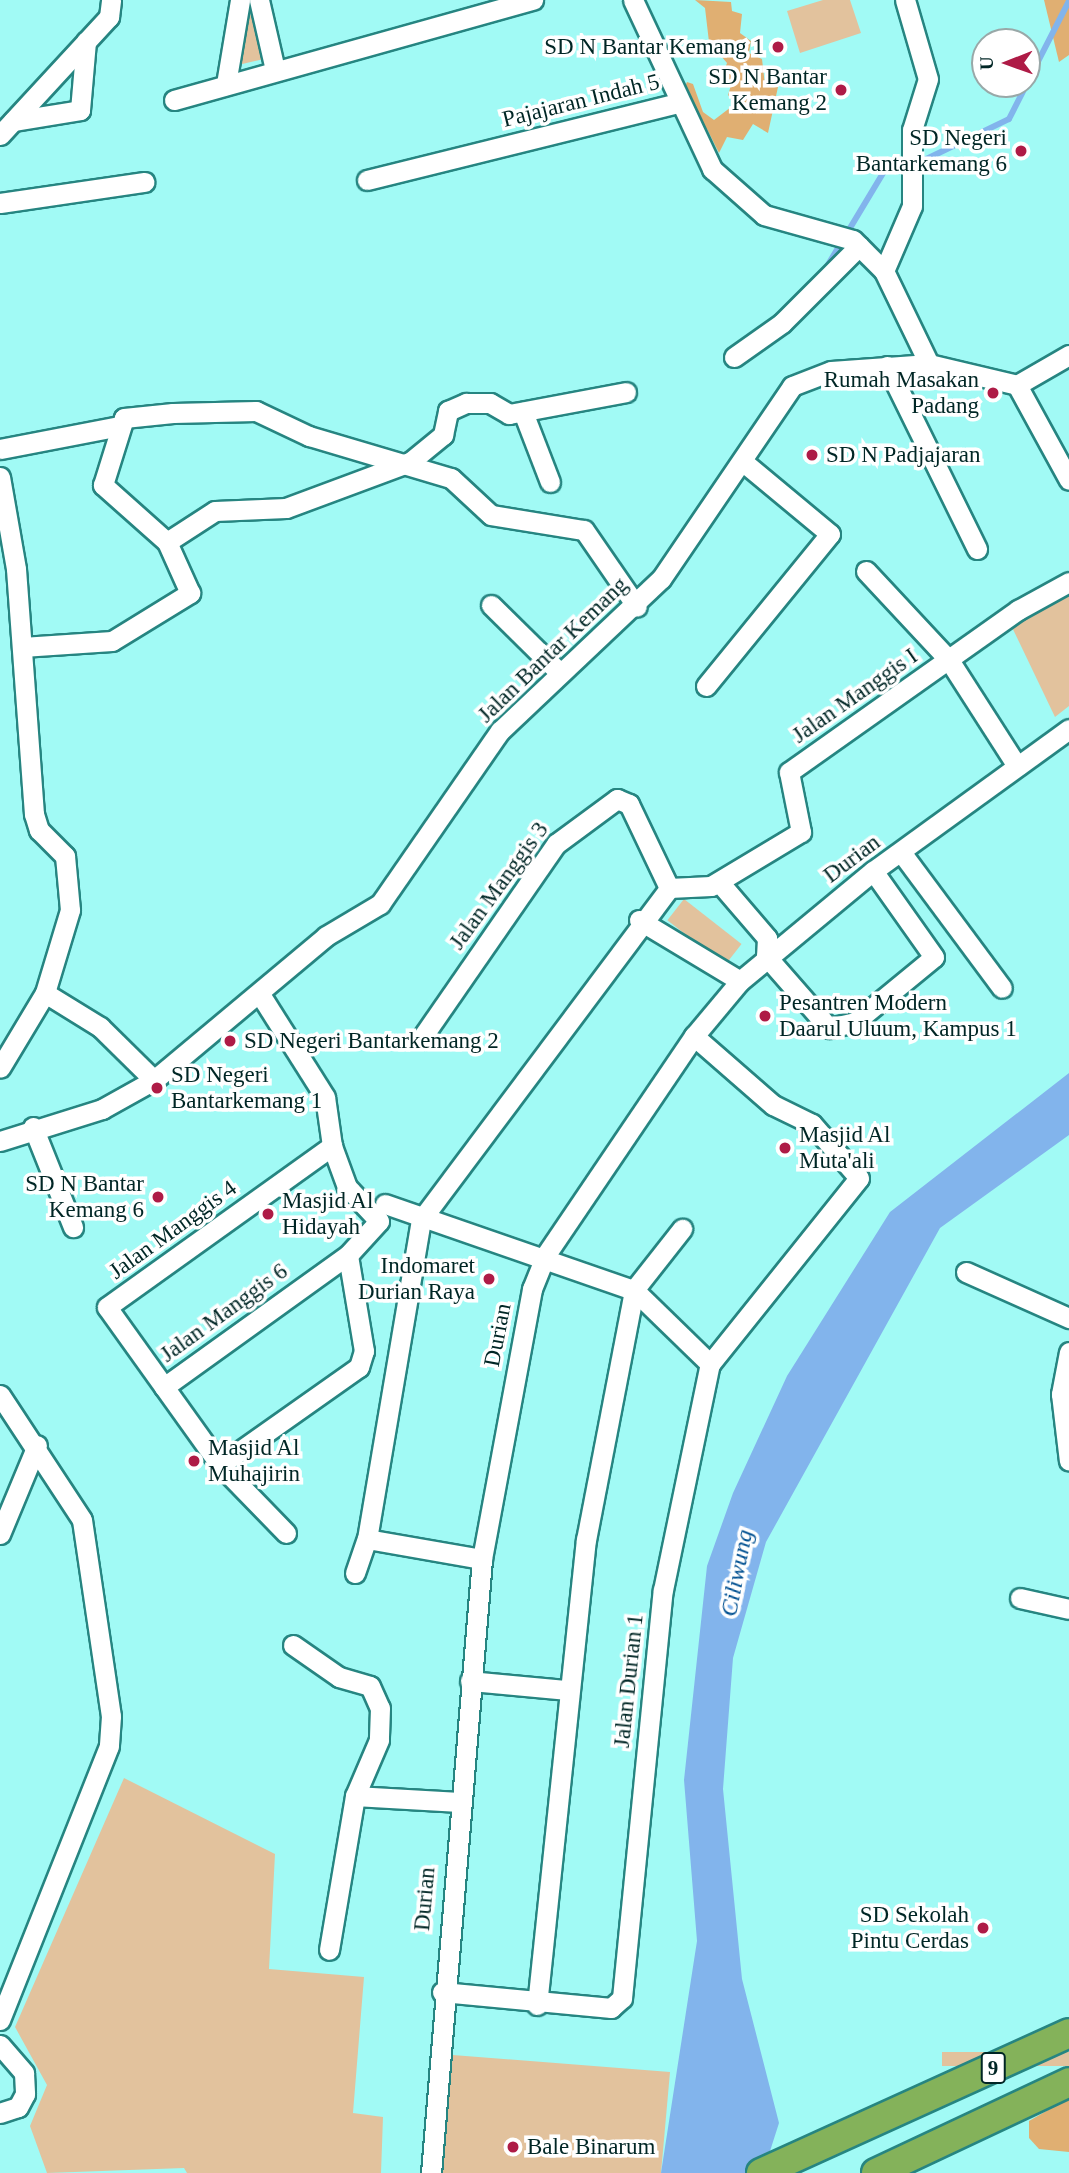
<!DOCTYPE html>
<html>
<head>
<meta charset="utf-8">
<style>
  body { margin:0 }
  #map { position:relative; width:1069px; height:2173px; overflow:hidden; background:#a1faf5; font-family:Georgia,serif }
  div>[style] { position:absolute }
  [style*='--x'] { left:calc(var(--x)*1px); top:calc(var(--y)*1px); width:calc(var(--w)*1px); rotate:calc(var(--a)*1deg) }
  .green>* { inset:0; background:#e2c29d; transform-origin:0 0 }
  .forest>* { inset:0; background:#e0af72 }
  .water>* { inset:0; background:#82b4ec }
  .stream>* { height:6px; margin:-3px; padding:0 3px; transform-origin:3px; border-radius:3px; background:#82b4ec }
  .roads { filter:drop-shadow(2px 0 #268581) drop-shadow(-2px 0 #268581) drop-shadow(0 2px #268581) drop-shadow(0 -2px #268581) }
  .minor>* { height:19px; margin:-9.5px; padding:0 9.5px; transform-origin:9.5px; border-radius:9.5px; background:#fff }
  .highway>* { height:28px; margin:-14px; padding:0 14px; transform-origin:14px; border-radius:14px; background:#84b25a }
  .dots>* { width:19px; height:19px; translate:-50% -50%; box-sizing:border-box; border:4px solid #fff; border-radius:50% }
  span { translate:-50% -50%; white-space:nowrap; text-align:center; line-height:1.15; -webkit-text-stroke:7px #fff; paint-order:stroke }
  .shield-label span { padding:2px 5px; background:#fff; border:2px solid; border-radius:5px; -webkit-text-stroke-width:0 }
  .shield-label { font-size:21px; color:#002625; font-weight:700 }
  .poi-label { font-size:23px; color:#002625 }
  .right { translate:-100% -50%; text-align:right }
  .left { translate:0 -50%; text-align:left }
  .street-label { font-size:23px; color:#002625 }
  .water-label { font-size:24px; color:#005091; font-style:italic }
  .north { position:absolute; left:971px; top:28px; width:70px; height:70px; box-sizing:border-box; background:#fff; border:2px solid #99a8a8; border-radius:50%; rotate:269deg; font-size:19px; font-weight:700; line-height:28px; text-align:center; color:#002625 }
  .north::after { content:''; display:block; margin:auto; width:24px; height:32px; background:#ae1b46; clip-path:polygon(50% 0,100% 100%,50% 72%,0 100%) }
</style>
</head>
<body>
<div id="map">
  <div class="green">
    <i style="clip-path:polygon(823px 0,850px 0,861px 33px,800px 53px,787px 11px)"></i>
    <i style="clip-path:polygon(248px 6px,264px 59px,238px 65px)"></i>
    <i style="clip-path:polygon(1069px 588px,1069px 706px,1055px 717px,1010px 623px)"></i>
    <i style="left:684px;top:899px;width:73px;height:27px;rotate:38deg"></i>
    <i style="clip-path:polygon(124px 1778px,275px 1854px,269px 1969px,364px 1977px,353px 2113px,383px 2117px,381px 2173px,187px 2173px,184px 2168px,47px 2173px,30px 2126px,47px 2085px,15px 2027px)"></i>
    <i style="left:1069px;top:2052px;width:14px;height:127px;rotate:90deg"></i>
    <i style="clip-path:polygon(440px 2054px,670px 2072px,661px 2173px,433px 2173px)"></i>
  </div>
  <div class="forest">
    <i style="clip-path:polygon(695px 0,731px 2px,732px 11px,742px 14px,740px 33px,751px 41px,749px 53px,762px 59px,765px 85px,778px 87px,768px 133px,753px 124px,743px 140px,727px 137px,719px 153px,707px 129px,686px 117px,681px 95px,687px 82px,693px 84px,703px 112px,714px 120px,735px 104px,728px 95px,732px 82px,723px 74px,727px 63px,709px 42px,705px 8px)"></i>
    <i style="clip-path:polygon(1044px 0,1069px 0,1069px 55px,1059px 62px)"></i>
    <i style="clip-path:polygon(1069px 2098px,1069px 2152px,1039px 2149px,1029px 2138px,1029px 2121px)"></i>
  </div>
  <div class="water">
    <i style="clip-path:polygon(1069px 1073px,1069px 1135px,940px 1228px,766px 1542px,733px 1658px,723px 1789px,742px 1979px,779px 2123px,763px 2173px,661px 2173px,697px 1941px,684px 1780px,707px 1566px,733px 1493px,787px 1376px,890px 1212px)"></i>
  </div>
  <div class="stream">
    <i style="--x:1027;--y:83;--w:92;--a:-62.9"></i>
    <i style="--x:826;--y:268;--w:122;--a:-59"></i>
    <i style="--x:889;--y:163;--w:27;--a:2"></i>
    <i style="--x:916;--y:164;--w:103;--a:-25.8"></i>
    <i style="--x:1009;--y:119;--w:39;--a:-63"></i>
  </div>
  <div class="roads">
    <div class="minor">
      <i style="--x:259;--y:0;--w:72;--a:77.1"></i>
      <i style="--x:633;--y:0;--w:187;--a:64.9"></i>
      <i style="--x:712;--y:169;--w:69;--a:41.5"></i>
      <i style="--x:764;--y:215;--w:92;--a:15.7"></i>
      <i style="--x:853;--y:240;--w:44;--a:45"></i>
      <i style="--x:884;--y:271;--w:103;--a:64.2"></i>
      <i style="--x:226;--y:84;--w:85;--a:-80.5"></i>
      <i style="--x:174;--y:100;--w:373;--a:-15.6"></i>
      <i style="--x:13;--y:121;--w:68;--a:-9.3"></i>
      <i style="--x:80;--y:110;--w:69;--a:-85"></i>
      <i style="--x:0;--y:135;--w:161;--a:-47.3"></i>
      <i style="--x:109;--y:17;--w:17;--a:-83"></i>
      <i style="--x:367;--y:180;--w:319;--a:-13.9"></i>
      <i style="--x:0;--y:203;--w:146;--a:-8.3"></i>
      <i style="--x:884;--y:271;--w:71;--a:-66.7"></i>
      <i style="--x:912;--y:206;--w:76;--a:-90"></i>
      <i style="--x:912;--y:130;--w:53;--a:-72.6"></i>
      <i style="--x:928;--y:79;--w:82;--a:-106.2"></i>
      <i style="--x:734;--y:357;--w:59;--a:-35.3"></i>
      <i style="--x:782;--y:323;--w:109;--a:-45"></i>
      <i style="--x:887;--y:366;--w:204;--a:63.8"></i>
      <i style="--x:1017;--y:385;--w:108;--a:61.3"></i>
      <i style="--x:1017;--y:385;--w:60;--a:-30"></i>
      <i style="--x:523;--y:412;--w:75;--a:68.9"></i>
      <i style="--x:0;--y:449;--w:121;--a:-10.9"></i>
      <i style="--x:0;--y:477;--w:93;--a:80.1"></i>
      <i style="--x:16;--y:569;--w:246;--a:85.8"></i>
      <i style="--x:34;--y:814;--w:17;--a:73"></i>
      <i style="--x:39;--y:830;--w:37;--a:45"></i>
      <i style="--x:65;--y:856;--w:54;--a:84.7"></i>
      <i style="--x:70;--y:910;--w:87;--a:106.8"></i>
      <i style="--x:45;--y:993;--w:87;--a:121"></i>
      <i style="--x:167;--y:542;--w:57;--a:-32.9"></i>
      <i style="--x:215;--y:511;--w:71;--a:-2.4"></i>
      <i style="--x:286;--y:508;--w:132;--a:-20.4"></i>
      <i style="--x:410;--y:462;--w:43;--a:-39.3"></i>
      <i style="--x:443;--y:435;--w:25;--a:-78"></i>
      <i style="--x:448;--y:411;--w:20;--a:-24"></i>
      <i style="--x:466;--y:403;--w:24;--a:0"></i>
      <i style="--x:490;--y:403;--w:22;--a:30"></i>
      <i style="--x:509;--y:414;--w:119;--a:-10.6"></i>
      <i style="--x:866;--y:571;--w:122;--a:47"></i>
      <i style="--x:949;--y:660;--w:126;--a:57.3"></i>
      <i style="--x:491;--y:605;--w:95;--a:44.6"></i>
      <i style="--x:22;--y:647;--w:90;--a:-3.8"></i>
      <i style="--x:112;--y:641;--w:92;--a:-31.6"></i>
      <i style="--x:190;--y:593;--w:56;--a:-114.3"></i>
      <i style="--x:167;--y:542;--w:86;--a:-138.3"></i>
      <i style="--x:103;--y:485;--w:70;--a:-72.6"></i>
      <i style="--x:124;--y:418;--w:49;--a:-5.8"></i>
      <i style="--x:173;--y:413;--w:83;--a:-1.4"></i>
      <i style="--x:256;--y:411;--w:59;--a:25.3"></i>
      <i style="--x:309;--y:436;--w:148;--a:16.5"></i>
      <i style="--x:451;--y:478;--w:54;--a:42.8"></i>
      <i style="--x:491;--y:515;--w:94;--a:9.2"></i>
      <i style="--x:584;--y:530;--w:93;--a:55.5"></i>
      <i style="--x:706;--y:686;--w:196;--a:-50.8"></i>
      <i style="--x:830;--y:534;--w:114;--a:-140.3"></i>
      <i style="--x:901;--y:852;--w:169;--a:53.4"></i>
      <i style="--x:719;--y:882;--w:74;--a:49.4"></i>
      <i style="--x:767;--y:938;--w:18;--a:93"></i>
      <i style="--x:766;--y:956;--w:96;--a:48.8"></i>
      <i style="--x:829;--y:1028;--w:27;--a:-13"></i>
      <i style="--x:855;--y:1022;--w:102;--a:-39.4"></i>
      <i style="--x:934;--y:957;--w:105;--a:-125.3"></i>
      <i style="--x:669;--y:888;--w:42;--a:-2.7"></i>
      <i style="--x:711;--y:886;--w:105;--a:-31"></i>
      <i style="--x:801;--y:832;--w:61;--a:-101.3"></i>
      <i style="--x:789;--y:772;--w:281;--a:-35.3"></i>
      <i style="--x:1018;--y:610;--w:58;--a:-28.8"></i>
      <i style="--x:639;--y:920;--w:118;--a:31.1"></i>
      <i style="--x:45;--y:993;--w:65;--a:31.7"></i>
      <i style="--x:100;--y:1027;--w:76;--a:44.5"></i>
      <i style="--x:423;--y:1036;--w:234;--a:-55.3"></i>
      <i style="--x:556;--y:844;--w:76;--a:-36.4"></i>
      <i style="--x:617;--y:799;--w:13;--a:23"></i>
      <i style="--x:629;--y:804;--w:93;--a:64.5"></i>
      <i style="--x:33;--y:1127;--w:108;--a:68.2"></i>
      <i style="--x:0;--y:1141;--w:107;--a:-17.4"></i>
      <i style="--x:102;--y:1109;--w:60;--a:-29.1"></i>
      <i style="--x:154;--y:1080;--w:224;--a:-39.9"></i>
      <i style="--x:326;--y:936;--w:63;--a:-30.7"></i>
      <i style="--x:380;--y:904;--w:211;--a:-55.3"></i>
      <i style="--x:500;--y:731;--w:221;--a:-43.4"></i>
      <i style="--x:661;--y:579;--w:233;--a:-55.8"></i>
      <i style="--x:792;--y:386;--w:42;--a:-21"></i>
      <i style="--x:831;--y:371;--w:98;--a:-4.1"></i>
      <i style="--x:929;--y:364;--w:90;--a:13.4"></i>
      <i style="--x:385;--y:1204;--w:263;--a:19.1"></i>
      <i style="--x:634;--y:1290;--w:106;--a:44.2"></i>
      <i style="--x:966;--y:1272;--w:113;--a:24.1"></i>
      <i style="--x:1069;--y:1352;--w:43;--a:100.8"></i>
      <i style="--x:1061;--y:1394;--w:67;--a:83.2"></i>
      <i style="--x:164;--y:1387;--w:226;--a:-35.7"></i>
      <i style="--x:348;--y:1255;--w:46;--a:-47.6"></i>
      <i style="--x:379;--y:1221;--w:47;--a:-133.3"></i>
      <i style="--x:347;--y:1187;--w:44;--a:-110.1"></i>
      <i style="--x:332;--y:1146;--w:49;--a:-98.1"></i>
      <i style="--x:325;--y:1097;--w:122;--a:-122.3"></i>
      <i style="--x:0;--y:1395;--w:149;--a:56.7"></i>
      <i style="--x:82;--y:1520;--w:198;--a:81.6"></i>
      <i style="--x:111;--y:1716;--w:30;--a:94"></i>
      <i style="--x:109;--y:1746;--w:295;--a:111.7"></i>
      <i style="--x:220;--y:1465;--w:170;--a:-35.2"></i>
      <i style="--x:359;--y:1367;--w:17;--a:-73"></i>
      <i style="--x:364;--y:1351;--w:97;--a:-99.5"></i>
      <i style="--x:286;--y:1533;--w:95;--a:-134.1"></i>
      <i style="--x:220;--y:1465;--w:194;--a:-125.6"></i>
      <i style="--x:107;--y:1307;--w:277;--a:-35.6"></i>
      <i style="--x:0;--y:1534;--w:96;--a:-67.4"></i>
      <i style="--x:367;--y:1539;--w:117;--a:9.9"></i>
      <i style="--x:355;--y:1573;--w:36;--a:-71"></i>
      <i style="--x:367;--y:1539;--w:324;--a:-80.4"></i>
      <i style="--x:421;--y:1220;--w:414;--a:-53.2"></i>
      <i style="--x:1020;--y:1598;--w:50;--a:12.7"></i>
      <i style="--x:293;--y:1645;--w:56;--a:34.8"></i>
      <i style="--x:339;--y:1677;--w:32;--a:16"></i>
      <i style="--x:370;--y:1686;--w:24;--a:66"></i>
      <i style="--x:380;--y:1708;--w:32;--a:92"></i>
      <i style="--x:379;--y:1740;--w:61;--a:113.2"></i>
      <i style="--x:355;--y:1796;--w:156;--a:99.6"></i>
      <i style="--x:470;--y:1681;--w:97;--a:5.3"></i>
      <i style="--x:355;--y:1796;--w:104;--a:3.3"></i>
      <i style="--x:442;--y:1992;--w:170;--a:5.4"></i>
      <i style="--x:611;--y:2008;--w:15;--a:-42"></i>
      <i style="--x:622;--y:1998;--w:410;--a:-84.3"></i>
      <i style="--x:663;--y:1590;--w:231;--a:-78.3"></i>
      <i style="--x:710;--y:1364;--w:238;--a:-51.3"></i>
      <i style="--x:859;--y:1178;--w:72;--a:-131"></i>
      <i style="--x:812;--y:1124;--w:43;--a:-154"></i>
      <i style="--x:773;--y:1105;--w:105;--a:-138.9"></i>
      <i style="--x:537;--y:2005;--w:468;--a:-84"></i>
      <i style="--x:586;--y:1540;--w:255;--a:-79.1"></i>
      <i style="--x:634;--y:1290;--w:78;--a:-51.8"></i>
      <i style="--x:0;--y:2045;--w:37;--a:49"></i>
      <i style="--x:24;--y:2073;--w:21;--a:87"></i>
      <i style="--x:25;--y:2094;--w:15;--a:118"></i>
      <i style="--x:18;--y:2107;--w:19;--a:162"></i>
      <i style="--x:431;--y:2173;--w:616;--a:-85.25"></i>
      <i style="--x:482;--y:1559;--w:275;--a:-79.5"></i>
      <i style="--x:532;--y:1289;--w:35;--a:-68"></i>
      <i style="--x:545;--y:1256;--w:266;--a:-55.9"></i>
      <i style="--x:694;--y:1036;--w:72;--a:-50.1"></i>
      <i style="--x:740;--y:981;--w:173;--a:-39.6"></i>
      <i style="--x:873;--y:871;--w:242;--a:-35.9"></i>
    </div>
    <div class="highway">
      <i style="--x:761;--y:2173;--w:338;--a:-24.4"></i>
      <i style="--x:876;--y:2173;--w:213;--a:-25.2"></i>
    </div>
  </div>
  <div class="dots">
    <i style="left:778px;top:47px;background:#ae1b46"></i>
    <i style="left:841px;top:90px;background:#ae1b46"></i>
    <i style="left:1021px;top:151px;background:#ae1b46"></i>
    <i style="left:993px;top:393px;background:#ae1b46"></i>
    <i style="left:812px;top:455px;background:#ae1b46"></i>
    <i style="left:765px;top:1016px;background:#ae1b46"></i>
    <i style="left:230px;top:1041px;background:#ae1b46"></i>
    <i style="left:157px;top:1088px;background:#ae1b46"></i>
    <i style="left:785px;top:1148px;background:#ae1b46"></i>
    <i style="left:158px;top:1197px;background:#ae1b46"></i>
    <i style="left:268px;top:1214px;background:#ae1b46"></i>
    <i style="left:489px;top:1279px;background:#ae1b46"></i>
    <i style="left:194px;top:1461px;background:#ae1b46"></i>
    <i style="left:983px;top:1928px;background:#ae1b46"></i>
    <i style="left:513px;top:2147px;background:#ae1b46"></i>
  </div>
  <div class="shield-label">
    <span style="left:993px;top:2068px">9</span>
  </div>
  <div class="poi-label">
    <span class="right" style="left:764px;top:47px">SD N Bantar Kemang 1</span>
    <span class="right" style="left:827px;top:90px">SD N Bantar<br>Kemang 2</span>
    <span class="right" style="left:1007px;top:151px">SD Negeri<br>Bantarkemang 6</span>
    <span class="right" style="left:979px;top:393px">Rumah Masakan<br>Padang</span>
    <span class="left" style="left:826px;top:455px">SD N Padjajaran</span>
    <span class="left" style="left:779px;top:1016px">Pesantren Modern<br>Daarul Uluum, Kampus 1</span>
    <span class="left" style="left:244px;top:1041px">SD Negeri Bantarkemang 2</span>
    <span class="left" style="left:171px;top:1088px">SD Negeri<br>Bantarkemang 1</span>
    <span class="left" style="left:799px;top:1148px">Masjid Al<br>Muta'ali</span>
    <span class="right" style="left:144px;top:1197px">SD N Bantar<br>Kemang 6</span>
    <span class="left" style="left:282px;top:1214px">Masjid Al<br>Hidayah</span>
    <span class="right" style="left:475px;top:1279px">Indomaret<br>Durian Raya</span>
    <span class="left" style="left:208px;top:1461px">Masjid Al<br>Muhajirin</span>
    <span class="right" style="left:969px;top:1928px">SD Sekolah<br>Pintu Cerdas</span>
    <span class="left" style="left:527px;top:2147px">Bale Binarum</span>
  </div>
  <div class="street-label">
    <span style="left:581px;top:101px;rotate:-14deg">Pajajaran Indah 5</span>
    <span style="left:553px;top:650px;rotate:-44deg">Jalan Bantar Kemang</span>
    <span style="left:855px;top:696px;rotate:-35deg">Jalan Manggis I</span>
    <span style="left:852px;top:859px;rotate:-37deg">Durian</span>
    <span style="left:499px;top:886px;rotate:-54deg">Jalan Manggis 3</span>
    <span style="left:173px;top:1230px;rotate:-36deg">Jalan Manggis 4</span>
    <span style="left:224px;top:1313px;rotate:-36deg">Jalan Manggis 6</span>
    <span style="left:498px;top:1335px;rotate:-79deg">Durian</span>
    <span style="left:629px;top:1681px;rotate:-84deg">Jalan Durian 1</span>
    <span style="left:425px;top:1899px;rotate:-85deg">Durian</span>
  </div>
  <div class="water-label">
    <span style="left:737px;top:1573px;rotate:-79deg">Ciliwung</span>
  </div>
  <div class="north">U</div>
</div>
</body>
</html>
